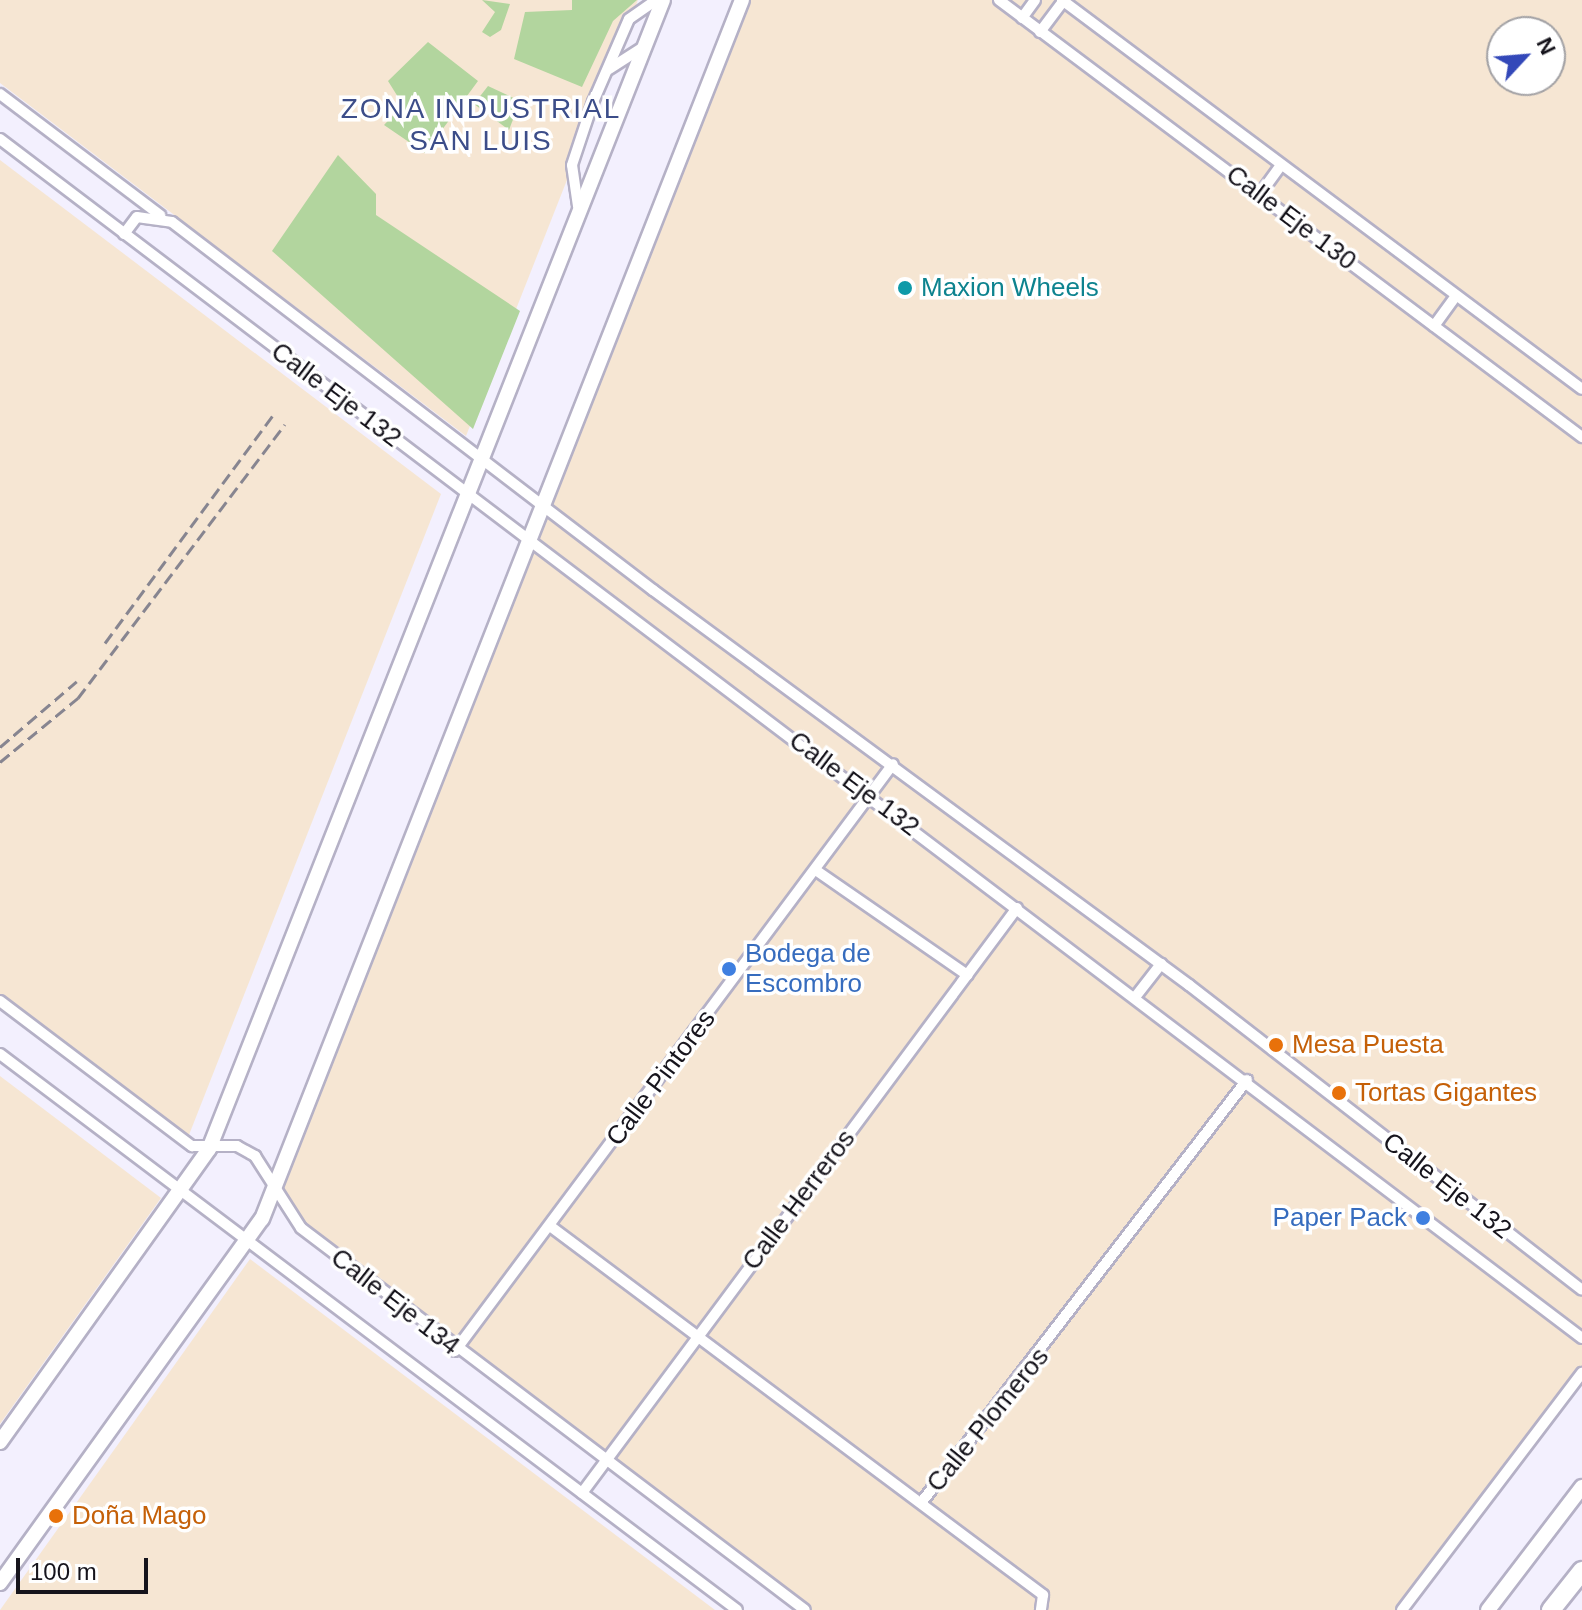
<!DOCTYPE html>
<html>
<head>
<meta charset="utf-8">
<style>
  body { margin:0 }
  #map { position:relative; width:1582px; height:1610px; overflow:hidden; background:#f3f0fe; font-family:Arial,sans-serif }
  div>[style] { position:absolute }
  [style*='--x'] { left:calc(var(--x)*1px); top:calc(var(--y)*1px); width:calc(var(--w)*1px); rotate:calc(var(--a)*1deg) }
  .industrial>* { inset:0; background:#f6e6d3 }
  .green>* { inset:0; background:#b2d59e }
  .roads { filter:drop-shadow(2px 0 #b5b1c6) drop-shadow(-2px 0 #b5b1c6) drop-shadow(0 2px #b5b1c6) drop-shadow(0 -2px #b5b1c6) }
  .minor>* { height:10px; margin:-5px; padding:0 5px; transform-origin:5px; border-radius:5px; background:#fff }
  .tertiary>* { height:14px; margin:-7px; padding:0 7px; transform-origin:7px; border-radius:7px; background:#fff }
  .secondary>* { height:14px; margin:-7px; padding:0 7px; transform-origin:7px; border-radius:7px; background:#fff }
  .trunk>* { height:18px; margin:-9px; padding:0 9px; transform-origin:9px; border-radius:9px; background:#fff }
  .rail>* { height:3px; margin-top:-1.5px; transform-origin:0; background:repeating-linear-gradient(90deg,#878590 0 12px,transparent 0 18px) }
  .dots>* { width:22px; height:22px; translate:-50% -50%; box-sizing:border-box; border:4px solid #fff; border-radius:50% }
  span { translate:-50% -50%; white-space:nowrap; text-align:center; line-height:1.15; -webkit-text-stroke:7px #fff; paint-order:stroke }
  .street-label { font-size:26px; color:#16141c }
  .culture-label { font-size:26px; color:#0d838f }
  .left { translate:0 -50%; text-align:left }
  .shop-label { font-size:26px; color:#366cbe }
  .right { translate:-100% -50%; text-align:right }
  .food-label { font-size:26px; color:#c56008 }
  .neighbourhood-label { font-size:28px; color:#3c4d89; letter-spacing:2px }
  .north { position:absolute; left:1486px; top:16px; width:80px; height:80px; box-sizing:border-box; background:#fff; border:2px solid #a2a1a4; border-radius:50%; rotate:64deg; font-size:22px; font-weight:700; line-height:32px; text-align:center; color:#16141c }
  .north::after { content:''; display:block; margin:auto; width:28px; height:36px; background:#3348b9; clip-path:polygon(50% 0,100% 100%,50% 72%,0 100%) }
  .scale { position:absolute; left:16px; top:1558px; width:132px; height:36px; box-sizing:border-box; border:4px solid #16141c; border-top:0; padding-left:10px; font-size:24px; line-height:28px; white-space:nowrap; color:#16141c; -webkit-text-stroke:6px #fff; paint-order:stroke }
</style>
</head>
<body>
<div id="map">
  <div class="industrial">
    <i style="clip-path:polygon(0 0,638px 0,466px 436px,0 83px)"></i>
    <i style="clip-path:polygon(evenodd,740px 0,1582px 0,1582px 1369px,1396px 1610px,805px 1610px,301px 1228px,275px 1188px,740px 0,1502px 32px,1550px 32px,1550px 80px,1502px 80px,1502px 32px)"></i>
    <i style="clip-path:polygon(0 160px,441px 494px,187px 1140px,0 998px)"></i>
    <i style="clip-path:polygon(0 1076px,161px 1198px,0 1424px)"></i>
    <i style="clip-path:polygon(250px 1259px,715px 1610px,0 1610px)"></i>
  </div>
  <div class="green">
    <i style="clip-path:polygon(482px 0,510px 4px,501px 30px,490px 37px,482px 32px,495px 12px)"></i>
    <i style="clip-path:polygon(572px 0,637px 0,613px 21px,582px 87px,514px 59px,525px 12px,572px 10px)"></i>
    <i style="clip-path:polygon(428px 42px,478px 81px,425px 153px,384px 125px,403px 105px,388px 81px)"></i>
    <i style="clip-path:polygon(488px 86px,520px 101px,509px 130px,474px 104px)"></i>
    <i style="clip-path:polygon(338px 155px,376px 194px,376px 215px,520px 311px,473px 429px,272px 251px)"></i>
  </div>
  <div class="roads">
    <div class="minor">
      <i style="--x:999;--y:0;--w:729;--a:36.85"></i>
      <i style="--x:1062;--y:0;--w:649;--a:36.8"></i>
      <i style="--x:1022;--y:18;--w:22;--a:-54"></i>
      <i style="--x:1040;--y:32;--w:39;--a:-53"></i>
      <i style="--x:609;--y:69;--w:43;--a:-32.6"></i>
      <i style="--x:0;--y:94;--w:201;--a:37.1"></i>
      <i style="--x:0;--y:139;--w:1985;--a:37.16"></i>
      <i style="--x:1260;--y:194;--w:34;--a:-54"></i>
      <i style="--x:578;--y:206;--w:41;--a:-98.3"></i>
      <i style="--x:572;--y:165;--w:66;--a:-71.6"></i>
      <i style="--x:593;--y:102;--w:90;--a:-66.6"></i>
      <i style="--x:629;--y:19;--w:33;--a:-35"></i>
      <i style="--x:124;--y:234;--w:21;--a:-53"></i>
      <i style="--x:137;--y:217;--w:35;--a:8"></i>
      <i style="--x:172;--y:222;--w:606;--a:37.42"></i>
      <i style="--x:653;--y:590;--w:666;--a:36.39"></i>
      <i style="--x:1189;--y:985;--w:497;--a:37.8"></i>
      <i style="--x:1434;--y:326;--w:37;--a:-54"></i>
      <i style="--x:817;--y:871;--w:183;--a:34.7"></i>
      <i style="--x:1136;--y:996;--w:41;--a:-52"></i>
      <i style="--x:0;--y:1001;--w:241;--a:37.1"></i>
      <i style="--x:192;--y:1146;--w:45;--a:0"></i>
      <i style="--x:237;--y:1146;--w:21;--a:29"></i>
      <i style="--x:255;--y:1156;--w:85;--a:57.4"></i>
      <i style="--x:301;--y:1228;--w:632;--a:37.16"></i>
      <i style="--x:0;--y:1054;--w:923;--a:37.03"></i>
      <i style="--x:550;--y:1226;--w:616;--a:36.81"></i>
      <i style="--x:1043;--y:1595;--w:15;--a:98"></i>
      <i style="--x:455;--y:1351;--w:732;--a:-53.27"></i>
      <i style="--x:582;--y:1493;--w:729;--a:-53.37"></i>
      <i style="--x:921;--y:1503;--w:534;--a:-52.38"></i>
      <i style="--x:1402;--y:1610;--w:298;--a:-52.8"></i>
    </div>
    <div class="tertiary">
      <i style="--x:0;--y:1442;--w:360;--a:-54.5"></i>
      <i style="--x:209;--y:1149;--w:1235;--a:-68.44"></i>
      <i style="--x:0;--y:1583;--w:448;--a:-54.3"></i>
      <i style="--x:262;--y:1219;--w:1310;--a:-68.51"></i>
    </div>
    <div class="secondary">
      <i style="--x:1488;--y:1610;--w:155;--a:-52.6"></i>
    </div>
    <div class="trunk">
      <i style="--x:1551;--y:1610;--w:50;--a:-51.5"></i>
    </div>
  </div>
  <div class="rail">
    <i style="--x:105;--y:643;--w:285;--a:-53.6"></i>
    <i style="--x:0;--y:747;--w:101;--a:-40.6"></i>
    <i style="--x:0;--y:762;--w:101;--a:-39.4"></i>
    <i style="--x:78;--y:698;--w:343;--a:-52.9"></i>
  </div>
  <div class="dots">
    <i style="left:905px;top:288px;background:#0f9aa8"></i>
    <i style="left:729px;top:969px;background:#3f7fe0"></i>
    <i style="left:1276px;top:1045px;background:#e8710a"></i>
    <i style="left:1339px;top:1093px;background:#e8710a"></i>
    <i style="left:1423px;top:1218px;background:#3f7fe0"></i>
    <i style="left:56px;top:1516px;background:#e8710a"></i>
  </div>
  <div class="street-label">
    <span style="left:1291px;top:218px;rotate:37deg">Calle Eje 130</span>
    <span style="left:336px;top:395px;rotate:37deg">Calle Eje 132</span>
    <span style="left:854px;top:784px;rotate:37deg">Calle Eje 132</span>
    <span style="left:661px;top:1078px;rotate:-53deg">Calle Pintores</span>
    <span style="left:1447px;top:1186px;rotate:38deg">Calle Eje 132</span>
    <span style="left:799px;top:1200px;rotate:-53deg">Calle Herreros</span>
    <span style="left:395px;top:1302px;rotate:38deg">Calle Eje 134</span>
    <span style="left:988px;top:1420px;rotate:-51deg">Calle Plomeros</span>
  </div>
  <div class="culture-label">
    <span class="left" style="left:921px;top:288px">Maxion Wheels</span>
  </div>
  <div class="shop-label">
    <span class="left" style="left:745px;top:969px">Bodega de<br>Escombro</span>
    <span class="right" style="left:1407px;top:1218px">Paper Pack</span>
  </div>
  <div class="food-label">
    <span class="left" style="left:1292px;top:1045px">Mesa Puesta</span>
    <span class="left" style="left:1355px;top:1093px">Tortas Gigantes</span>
    <span class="left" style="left:72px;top:1516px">Doña Mago</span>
  </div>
  <div class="neighbourhood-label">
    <span style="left:481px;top:125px">ZONA INDUSTRIAL<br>SAN LUIS</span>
  </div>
  <div class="north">N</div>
  <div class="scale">100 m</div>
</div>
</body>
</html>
